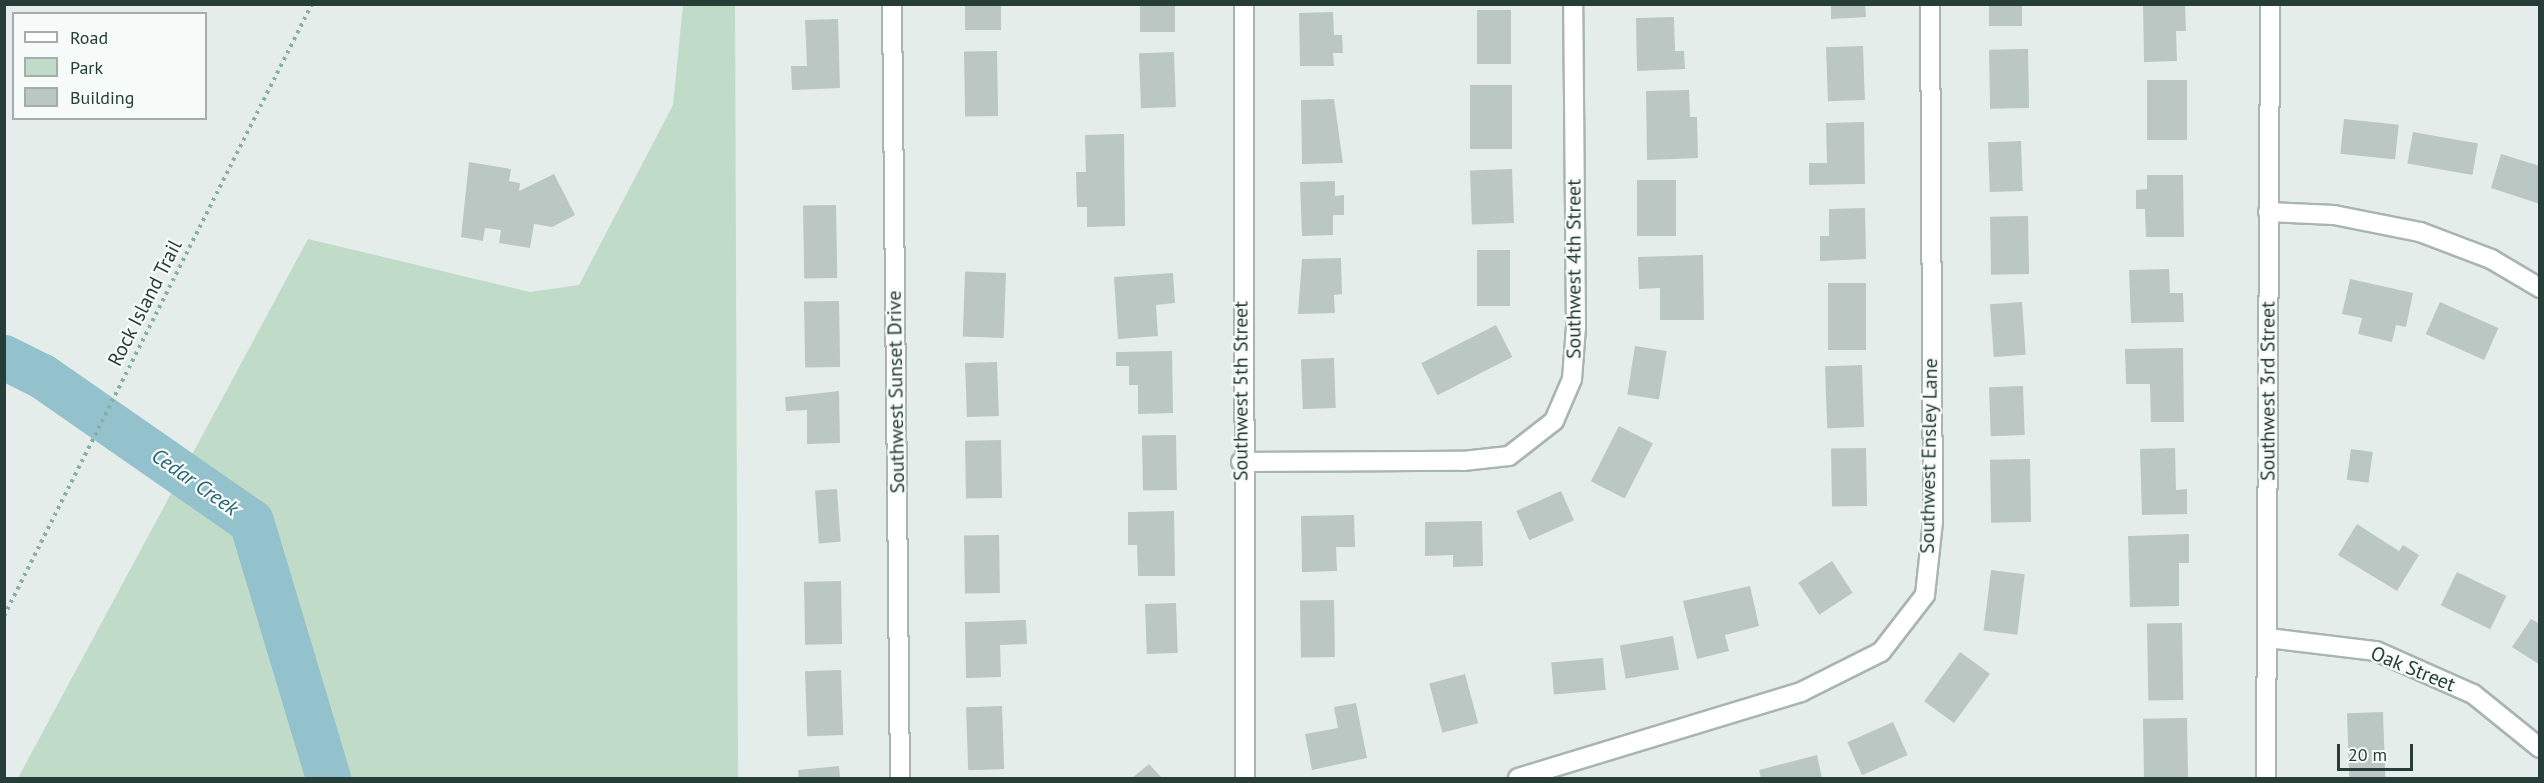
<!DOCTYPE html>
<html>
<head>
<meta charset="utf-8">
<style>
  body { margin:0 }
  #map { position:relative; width:2544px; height:783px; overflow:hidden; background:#e5edea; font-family:"PT Sans",sans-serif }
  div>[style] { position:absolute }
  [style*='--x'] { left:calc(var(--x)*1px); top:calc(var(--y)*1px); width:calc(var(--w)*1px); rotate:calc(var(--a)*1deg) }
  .green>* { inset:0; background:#c0dcc9 }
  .river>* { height:45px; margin:-22.5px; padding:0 22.5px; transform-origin:22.5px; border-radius:22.5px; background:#93c1cc }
  .building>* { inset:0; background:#bbc7c3; transform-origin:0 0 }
  .path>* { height:4px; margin-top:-2px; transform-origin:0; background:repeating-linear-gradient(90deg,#89aea4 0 3px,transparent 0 7.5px) }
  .roads { filter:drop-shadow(2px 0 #a8b5b1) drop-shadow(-2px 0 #a8b5b1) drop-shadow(0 2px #a8b5b1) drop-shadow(0 -2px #a8b5b1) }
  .street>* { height:18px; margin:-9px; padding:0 9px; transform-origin:9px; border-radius:9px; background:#fff }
  .secondary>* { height:18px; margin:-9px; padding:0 9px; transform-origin:9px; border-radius:9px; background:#fff }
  span { translate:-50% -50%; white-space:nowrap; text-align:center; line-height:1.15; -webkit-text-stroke:4.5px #f6faf8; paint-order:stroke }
  .street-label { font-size:20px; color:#263d38 }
  .water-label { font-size:21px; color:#256374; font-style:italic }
  .frame { position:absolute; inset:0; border:6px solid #263d38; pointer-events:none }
  .legend { position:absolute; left:12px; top:12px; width:195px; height:108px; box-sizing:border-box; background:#f6faf8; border:2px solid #a3aeab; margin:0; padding:8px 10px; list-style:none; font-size:18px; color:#263d38 }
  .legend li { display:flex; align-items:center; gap:12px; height:30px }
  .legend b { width:30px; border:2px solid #a3aeab }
  .scale { position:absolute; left:2337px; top:744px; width:76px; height:27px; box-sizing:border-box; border:3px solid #263d38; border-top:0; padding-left:8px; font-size:18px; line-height:21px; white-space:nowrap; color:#263d38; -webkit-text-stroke:4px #f6faf8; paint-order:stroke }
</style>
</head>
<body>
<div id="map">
  <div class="green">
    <i style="clip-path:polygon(683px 5px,735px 5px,738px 778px,18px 778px,308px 239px,530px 292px,579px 285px,673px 105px)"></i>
  </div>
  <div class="river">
    <i style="--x:4;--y:357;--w:42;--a:26.6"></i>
    <i style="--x:42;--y:376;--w:254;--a:34.8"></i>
    <i style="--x:251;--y:521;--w:268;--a:73.3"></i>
  </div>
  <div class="building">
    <i style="left:965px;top:4px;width:36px;height:26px"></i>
    <i style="left:1140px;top:4px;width:35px;height:28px"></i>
    <i style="clip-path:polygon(1831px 4px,1865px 4px,1866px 17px,1831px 19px)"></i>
    <i style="left:1989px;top:4px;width:33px;height:22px"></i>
    <i style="clip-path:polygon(2143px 4px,2185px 4px,2186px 31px,2176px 31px,2177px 61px,2144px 62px)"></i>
    <i style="left:1477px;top:10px;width:34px;height:54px"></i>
    <i style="clip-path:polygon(1333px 12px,1334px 35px,1342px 35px,1343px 53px,1333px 53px,1334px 66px,1300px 66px,1299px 13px)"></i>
    <i style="clip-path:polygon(1674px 17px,1675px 51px,1684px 51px,1685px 69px,1637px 71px,1636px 18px)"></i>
    <i style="clip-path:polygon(838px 19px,840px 88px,792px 90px,791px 66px,807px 66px,805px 20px)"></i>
    <i style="left:1863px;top:46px;width:54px;height:37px;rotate:88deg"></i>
    <i style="left:2028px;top:49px;width:59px;height:39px;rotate:89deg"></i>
    <i style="left:997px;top:51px;width:65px;height:33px;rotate:89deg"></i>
    <i style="left:1174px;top:52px;width:55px;height:35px;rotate:88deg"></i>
    <i style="left:2147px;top:80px;width:40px;height:60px"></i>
    <i style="left:1470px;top:85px;width:42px;height:64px"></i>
    <i style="clip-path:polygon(1689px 90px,1690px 117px,1697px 117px,1698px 158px,1647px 160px,1646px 91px)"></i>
    <i style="clip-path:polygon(1334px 99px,1343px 163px,1302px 164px,1301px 100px)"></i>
    <i style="left:2344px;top:119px;width:55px;height:35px;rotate:6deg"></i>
    <i style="clip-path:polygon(1864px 122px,1865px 184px,1809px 185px,1809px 163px,1827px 163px,1826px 123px)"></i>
    <i style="left:2413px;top:132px;width:66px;height:32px;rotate:10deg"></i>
    <i style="clip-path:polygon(1124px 134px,1125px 226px,1087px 227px,1087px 207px,1077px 207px,1076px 172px,1086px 172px,1085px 135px)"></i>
    <i style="left:2021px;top:141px;width:50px;height:33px;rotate:88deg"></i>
    <i style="clip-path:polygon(2501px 154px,2540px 166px,2540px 204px,2491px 188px)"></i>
    <i style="clip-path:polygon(469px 162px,511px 169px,509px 181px,520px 183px,519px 191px,554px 174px,575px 215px,552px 227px,534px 224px,530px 248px,499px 243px,501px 230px,485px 228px,483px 241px,461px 237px)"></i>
    <i style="left:1512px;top:169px;width:54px;height:42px;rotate:88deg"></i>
    <i style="clip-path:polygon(2147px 175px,2183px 175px,2184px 237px,2146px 237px,2145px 209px,2136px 209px,2136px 190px,2147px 189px)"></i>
    <i style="left:1637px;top:180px;width:39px;height:56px"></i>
    <i style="clip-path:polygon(1335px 181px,1335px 196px,1344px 195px,1344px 215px,1333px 215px,1333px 235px,1302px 236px,1300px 182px)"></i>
    <i style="left:836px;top:205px;width:73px;height:33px;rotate:89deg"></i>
    <i style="clip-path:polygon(1865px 208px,1866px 259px,1820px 261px,1820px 236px,1829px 236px,1829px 209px)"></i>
    <i style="left:2028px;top:216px;width:58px;height:38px;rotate:89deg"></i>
    <i style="left:1477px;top:250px;width:33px;height:56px"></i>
    <i style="clip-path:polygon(1703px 255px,1704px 320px,1660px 320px,1660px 288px,1639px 289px,1638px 257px)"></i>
    <i style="clip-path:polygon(1341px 258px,1342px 294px,1334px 295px,1335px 313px,1298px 314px,1302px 259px)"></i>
    <i style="clip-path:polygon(2169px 269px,2170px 293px,2183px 293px,2184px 322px,2131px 323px,2129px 270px)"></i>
    <i style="left:1006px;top:273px;width:65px;height:41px;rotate:92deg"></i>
    <i style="clip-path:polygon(1173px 273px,1175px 303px,1156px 305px,1158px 336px,1118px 339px,1114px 277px)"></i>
    <i style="clip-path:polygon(2350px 279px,2413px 293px,2406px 327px,2396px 325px,2392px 342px,2358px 334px,2362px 318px,2342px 314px)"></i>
    <i style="left:1828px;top:283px;width:38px;height:67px"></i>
    <i style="left:839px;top:301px;width:66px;height:35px;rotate:89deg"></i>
    <i style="left:2022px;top:302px;width:53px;height:32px;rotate:86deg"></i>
    <i style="left:2440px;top:302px;width:64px;height:35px;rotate:24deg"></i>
    <i style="left:1496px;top:325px;width:36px;height:84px;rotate:63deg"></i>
    <i style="left:1635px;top:346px;width:32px;height:49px;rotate:9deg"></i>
    <i style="clip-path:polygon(2183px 348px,2184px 422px,2151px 422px,2150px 384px,2126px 384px,2125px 349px)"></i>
    <i style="clip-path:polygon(1172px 351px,1173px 413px,1138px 414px,1138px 385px,1129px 385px,1129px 366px,1116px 366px,1116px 352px)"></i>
    <i style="left:1334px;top:358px;width:50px;height:33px;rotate:88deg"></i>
    <i style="left:997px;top:362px;width:54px;height:32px;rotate:88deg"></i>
    <i style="left:1862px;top:365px;width:62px;height:37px;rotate:88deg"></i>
    <i style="left:2023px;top:386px;width:49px;height:34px;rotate:88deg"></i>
    <i style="clip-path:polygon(839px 391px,840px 443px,807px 444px,807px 410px,786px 411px,785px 397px)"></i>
    <i style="left:1619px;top:426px;width:38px;height:62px;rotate:27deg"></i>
    <i style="left:1176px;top:435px;width:55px;height:34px;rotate:89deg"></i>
    <i style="left:1001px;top:440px;width:58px;height:36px;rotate:89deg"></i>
    <i style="left:1866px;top:448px;width:58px;height:35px;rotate:89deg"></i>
    <i style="clip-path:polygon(2175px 448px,2176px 490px,2187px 489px,2187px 514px,2142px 515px,2140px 449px)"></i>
    <i style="left:2351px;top:449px;width:22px;height:31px;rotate:8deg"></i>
    <i style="left:2030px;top:459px;width:63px;height:40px;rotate:89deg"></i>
    <i style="left:837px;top:489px;width:53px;height:22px;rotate:86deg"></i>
    <i style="left:1561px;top:491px;width:32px;height:49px;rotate:66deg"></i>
    <i style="clip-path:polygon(1174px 511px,1175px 576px,1138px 576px,1137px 545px,1128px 545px,1128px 512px)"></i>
    <i style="clip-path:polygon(1354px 515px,1355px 547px,1336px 547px,1337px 571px,1302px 572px,1301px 516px)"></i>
    <i style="clip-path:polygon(1482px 521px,1483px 566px,1453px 567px,1453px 555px,1425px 556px,1425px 522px)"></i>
    <i style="clip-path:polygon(2357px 524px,2399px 551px,2403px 545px,2419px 555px,2397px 591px,2338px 555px)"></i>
    <i style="clip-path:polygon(2189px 534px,2189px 563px,2179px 563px,2179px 606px,2130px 607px,2128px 536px)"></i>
    <i style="left:999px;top:535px;width:58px;height:35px;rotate:89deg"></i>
    <i style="left:1832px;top:561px;width:38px;height:40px;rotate:57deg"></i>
    <i style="left:1991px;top:570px;width:34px;height:61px;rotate:7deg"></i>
    <i style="left:2457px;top:572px;width:55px;height:37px;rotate:26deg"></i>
    <i style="left:841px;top:581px;width:63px;height:37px;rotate:89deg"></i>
    <i style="clip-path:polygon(1750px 586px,1759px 626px,1725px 635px,1729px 651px,1697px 659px,1683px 601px)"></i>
    <i style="left:1334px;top:600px;width:57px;height:34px;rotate:89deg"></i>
    <i style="left:1176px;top:603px;width:50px;height:31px;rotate:88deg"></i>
    <i style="clip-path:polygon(2531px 619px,2540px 624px,2540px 665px,2512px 647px)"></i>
    <i style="clip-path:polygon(1026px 620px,1027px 644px,1000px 645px,1001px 677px,966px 678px,965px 622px)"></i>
    <i style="left:2182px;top:623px;width:77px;height:35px;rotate:89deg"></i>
    <i style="left:1673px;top:636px;width:34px;height:54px;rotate:80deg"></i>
    <i style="left:1960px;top:652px;width:37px;height:61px;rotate:36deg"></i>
    <i style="left:1603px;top:658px;width:32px;height:52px;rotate:85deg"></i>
    <i style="left:841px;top:670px;width:65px;height:36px;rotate:88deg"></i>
    <i style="left:1465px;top:674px;width:51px;height:37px;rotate:75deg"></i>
    <i style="clip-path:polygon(1356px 703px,1367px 758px,1312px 770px,1305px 734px,1338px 728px,1334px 707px)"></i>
    <i style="left:1002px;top:706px;width:63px;height:36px;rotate:88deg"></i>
    <i style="left:2383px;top:712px;width:65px;height:36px;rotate:88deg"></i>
    <i style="left:2187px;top:718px;width:60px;height:44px;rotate:89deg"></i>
    <i style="left:1893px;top:722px;width:36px;height:50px;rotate:66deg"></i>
    <i style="clip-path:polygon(1817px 755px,1822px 778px,1761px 778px,1759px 770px)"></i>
    <i style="clip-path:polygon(1149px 764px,1162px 778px,1132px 778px)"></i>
    <i style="clip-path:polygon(839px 766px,840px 778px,799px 778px,798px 770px)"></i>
  </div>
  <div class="path">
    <i style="--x:4;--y:616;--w:685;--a:-63.29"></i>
  </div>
  <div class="roads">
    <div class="street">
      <i style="--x:892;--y:4;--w:774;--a:89.41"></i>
      <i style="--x:1244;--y:4;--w:774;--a:89.93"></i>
      <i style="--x:2268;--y:212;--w:66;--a:2.6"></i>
      <i style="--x:2334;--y:215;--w:88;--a:11.2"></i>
      <i style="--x:2420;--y:232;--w:76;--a:20.8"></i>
      <i style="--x:2491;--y:259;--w:57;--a:30.6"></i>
      <i style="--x:1241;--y:462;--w:222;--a:-0.3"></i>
      <i style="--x:1463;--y:461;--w:46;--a:-6.2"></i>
      <i style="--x:1509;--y:456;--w:57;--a:-37.9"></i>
      <i style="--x:1554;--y:421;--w:46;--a:-66.8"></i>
      <i style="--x:1572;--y:379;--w:52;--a:-85.6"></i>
      <i style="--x:1576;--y:327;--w:323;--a:-90.5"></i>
      <i style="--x:2268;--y:638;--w:109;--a:6.9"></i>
      <i style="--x:2376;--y:651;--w:106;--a:23.9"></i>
      <i style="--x:2473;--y:694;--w:86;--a:38.9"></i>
      <i style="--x:1518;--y:778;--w:296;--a:-16.9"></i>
      <i style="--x:1801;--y:692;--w:89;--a:-26.6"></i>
      <i style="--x:1881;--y:652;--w:72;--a:-52.3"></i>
      <i style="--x:1925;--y:595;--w:74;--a:-83.8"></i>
      <i style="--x:1933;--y:521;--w:517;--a:-90.33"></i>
    </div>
    <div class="secondary">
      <i style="--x:2266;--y:778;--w:774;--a:-89.7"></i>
    </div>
  </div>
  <div class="street-label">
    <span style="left:1574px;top:269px;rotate:-90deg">Southwest 4th Street</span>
    <span style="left:145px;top:303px;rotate:-63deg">Rock Island Trail</span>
    <span style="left:1241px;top:391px;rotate:-90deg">Southwest 5th Street</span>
    <span style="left:2268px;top:391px;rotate:-90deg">Southwest 3rd Street</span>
    <span style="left:896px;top:392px;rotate:-91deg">Southwest Sunset Drive</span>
    <span style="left:1929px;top:456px;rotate:-89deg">Southwest Ensley Lane</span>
    <span style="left:2413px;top:669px;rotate:22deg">Oak Street</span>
  </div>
  <div class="water-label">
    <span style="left:195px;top:482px;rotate:35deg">Cedar Creek</span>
  </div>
  <div class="frame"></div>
  <ul class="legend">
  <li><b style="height:8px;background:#fff"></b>Road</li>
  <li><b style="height:16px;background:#c0dcc9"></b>Park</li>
  <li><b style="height:16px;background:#bbc7c3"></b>Building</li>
  </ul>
  <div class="scale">20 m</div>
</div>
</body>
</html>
